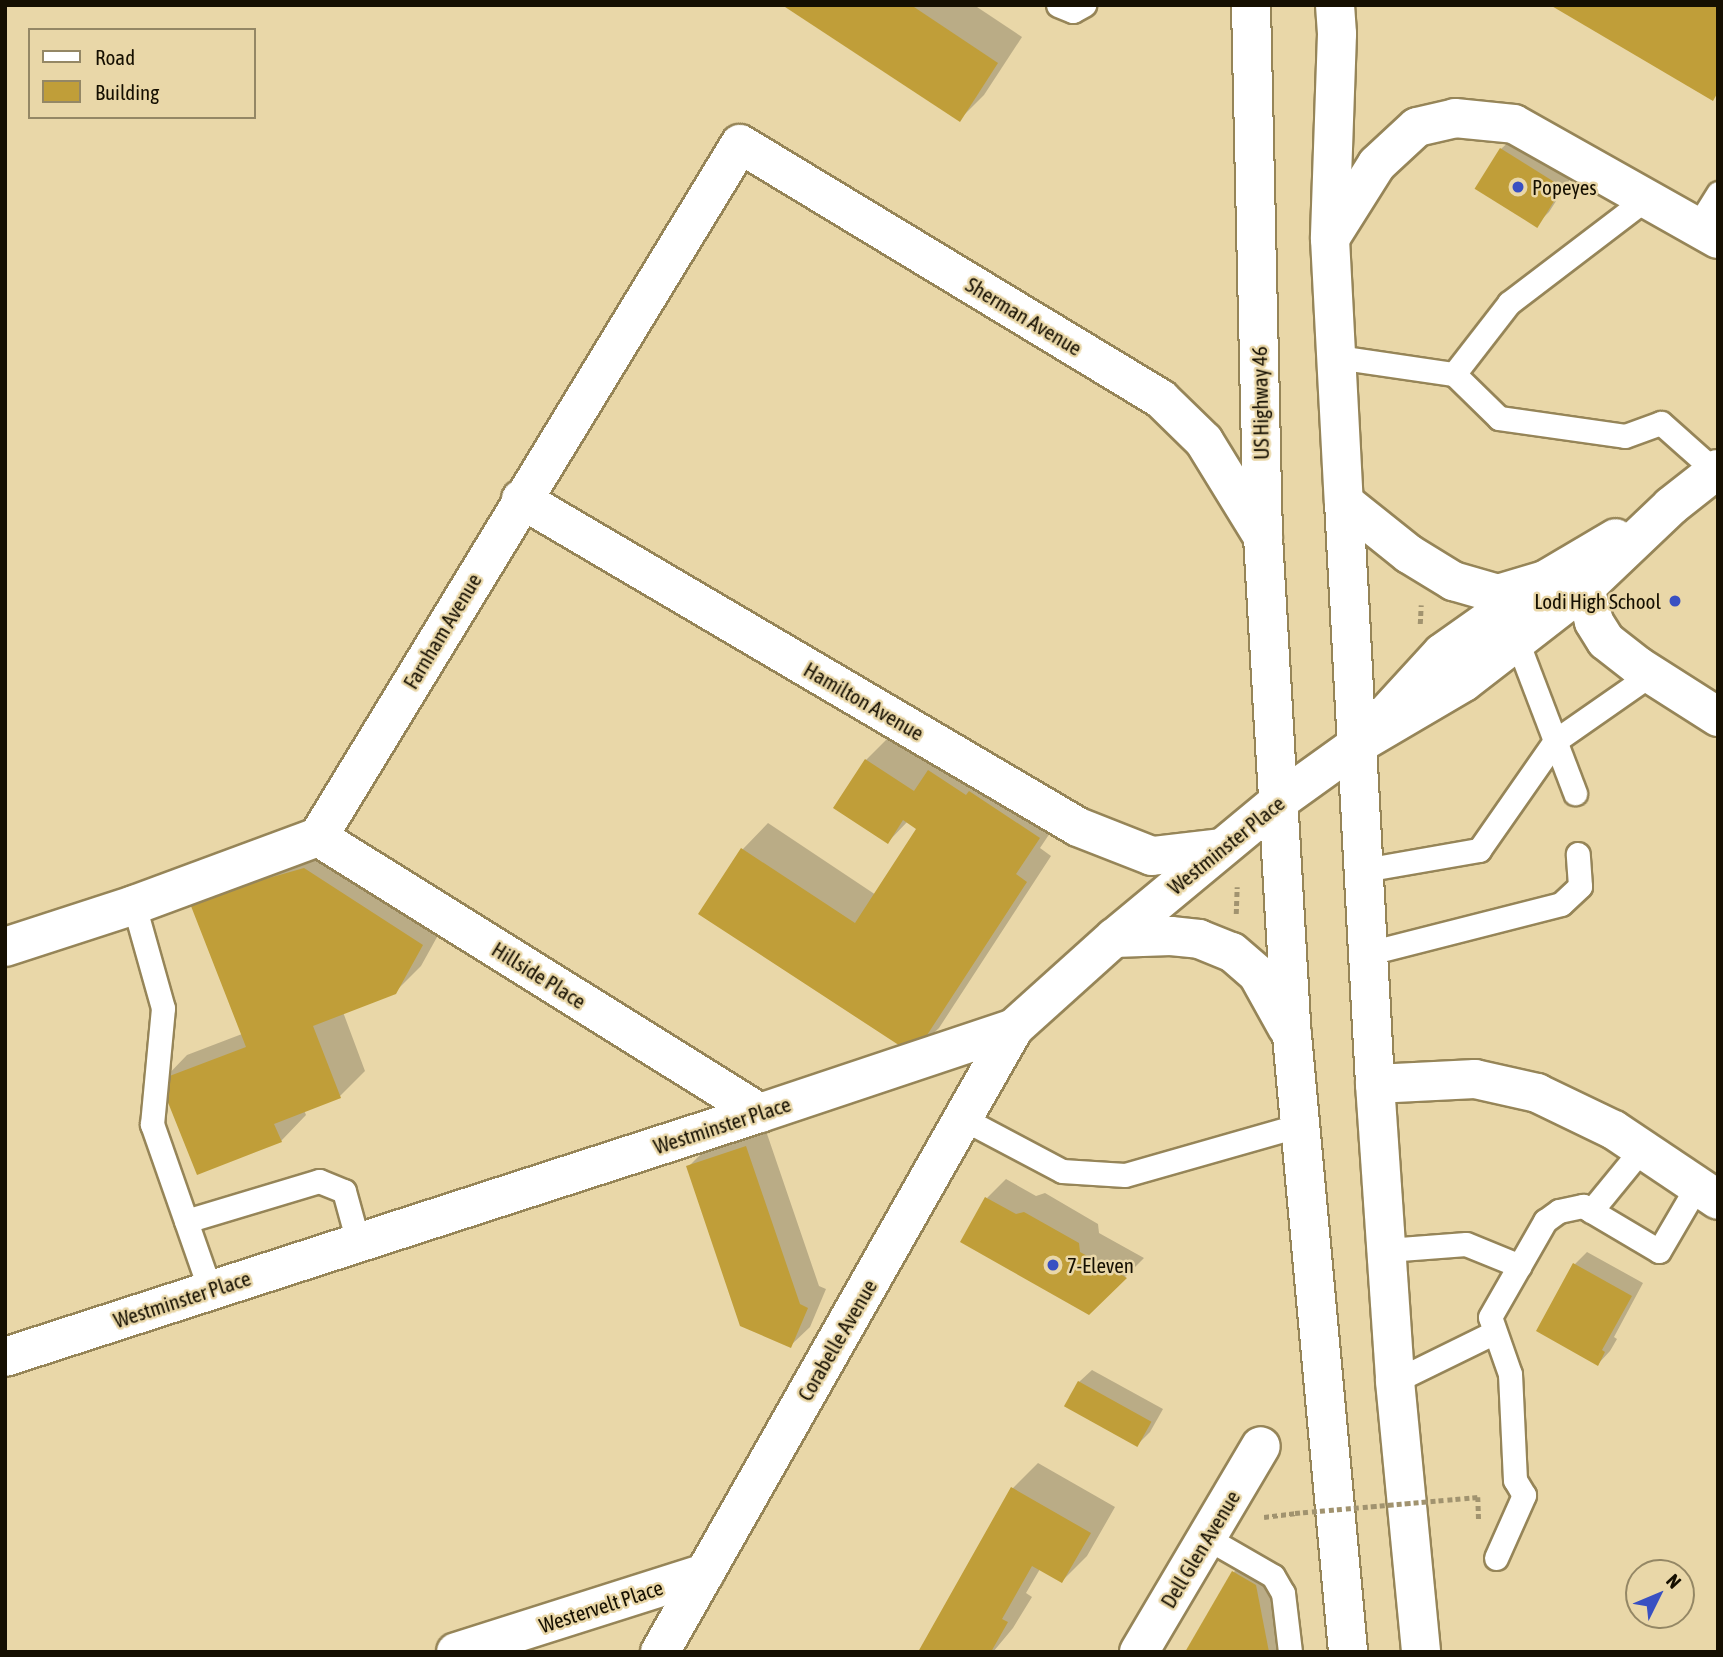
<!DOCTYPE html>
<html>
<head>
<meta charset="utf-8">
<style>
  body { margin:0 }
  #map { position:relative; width:1723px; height:1657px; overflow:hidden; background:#e9d7a8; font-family:"Asap Condensed",sans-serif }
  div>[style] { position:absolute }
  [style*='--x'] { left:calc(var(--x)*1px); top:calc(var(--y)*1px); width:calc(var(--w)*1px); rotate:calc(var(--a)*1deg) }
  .shadow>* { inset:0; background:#0003 }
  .building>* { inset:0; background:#c09e39; transform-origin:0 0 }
  .path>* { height:4.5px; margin-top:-2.25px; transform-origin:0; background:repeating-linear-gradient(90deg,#a1936f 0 5px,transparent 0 8.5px) }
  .roads { filter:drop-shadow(2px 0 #968558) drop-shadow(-2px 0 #968558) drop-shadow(0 2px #968558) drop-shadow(0 -2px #968558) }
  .service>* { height:23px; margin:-11.5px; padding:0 11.5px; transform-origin:11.5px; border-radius:11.5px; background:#fff }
  .minor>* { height:38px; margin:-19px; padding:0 19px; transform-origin:19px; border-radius:19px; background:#fff }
  .tertiary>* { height:38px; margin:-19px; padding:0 19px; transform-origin:19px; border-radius:19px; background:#fff }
  .trunk>* { height:38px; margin:-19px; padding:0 19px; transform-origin:19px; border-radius:19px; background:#fff }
  .path-bridge>* { height:4.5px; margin-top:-2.25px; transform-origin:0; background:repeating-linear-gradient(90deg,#a1936f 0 5px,transparent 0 8.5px) }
  .dots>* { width:19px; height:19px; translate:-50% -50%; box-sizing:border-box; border:4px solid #e9d7a8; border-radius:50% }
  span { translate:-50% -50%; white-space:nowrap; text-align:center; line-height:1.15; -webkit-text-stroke:5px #e9d7a8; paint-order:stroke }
  .poi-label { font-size:21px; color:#150f01 }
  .left { translate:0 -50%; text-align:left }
  .right { translate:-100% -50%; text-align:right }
  .street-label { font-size:21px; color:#150f01 }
  .frame { position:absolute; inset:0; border:7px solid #150f01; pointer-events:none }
  .legend { position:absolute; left:28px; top:28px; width:228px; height:91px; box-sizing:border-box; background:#e9d7a8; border:2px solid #948765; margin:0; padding:9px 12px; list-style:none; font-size:21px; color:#150f01 }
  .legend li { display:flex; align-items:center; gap:14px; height:35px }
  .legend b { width:35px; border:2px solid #948765 }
  .north { position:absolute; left:1625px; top:1559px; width:70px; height:70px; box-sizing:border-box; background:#e9d7a8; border:2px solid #948765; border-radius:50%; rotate:47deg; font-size:19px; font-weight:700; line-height:28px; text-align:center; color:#150f01 }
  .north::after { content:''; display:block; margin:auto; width:24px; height:32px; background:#3950c2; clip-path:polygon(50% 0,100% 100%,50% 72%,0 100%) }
</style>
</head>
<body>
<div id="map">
  <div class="shadow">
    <i style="clip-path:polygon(785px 5px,974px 5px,1022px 37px,984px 95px,959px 120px)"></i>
    <i style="clip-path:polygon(1514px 137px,1574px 173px,1549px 212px,1537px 224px,1501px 149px)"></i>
    <i style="clip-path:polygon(891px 735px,1064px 812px,1040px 848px,1051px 856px,939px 1028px,913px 1053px,700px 913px,743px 849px,768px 823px,876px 895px,919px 828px,908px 821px,888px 842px,866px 760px)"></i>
    <i style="clip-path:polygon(330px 844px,447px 919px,421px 966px,395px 992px,343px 1012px,365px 1071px,340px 1096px,304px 1110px,306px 1115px,281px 1141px,162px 1081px,187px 1055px,242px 1034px,191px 901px)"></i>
    <i style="clip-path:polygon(765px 1128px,819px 1286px,826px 1289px,810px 1327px,790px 1346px,688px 1167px,707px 1148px)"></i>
    <i style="clip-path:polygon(1006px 1179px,1036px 1196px,1045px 1193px,1098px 1224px,1099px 1233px,1144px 1258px,1089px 1313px,987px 1198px)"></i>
    <i style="clip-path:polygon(1587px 1252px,1643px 1283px,1614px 1337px,1617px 1339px,1610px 1351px,1598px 1364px,1575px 1264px)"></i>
    <i style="clip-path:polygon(1092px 1370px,1163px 1409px,1150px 1432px,1137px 1445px,1079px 1382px)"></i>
    <i style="clip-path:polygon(1038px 1463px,1115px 1507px,1087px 1556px,1062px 1581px,1040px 1569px,1026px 1593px,1032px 1597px,1013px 1628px,993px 1652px,920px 1652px,1012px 1489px)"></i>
    <i style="clip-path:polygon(1253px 1553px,1275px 1566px,1287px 1643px,1278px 1652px,1187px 1652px,1234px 1572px)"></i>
  </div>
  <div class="building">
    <i style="clip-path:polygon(782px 5px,911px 5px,998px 63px,960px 122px)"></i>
    <i style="clip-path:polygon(1550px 5px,1718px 5px,1718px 92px,1713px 101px)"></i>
    <i style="left:1500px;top:148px;width:74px;height:48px;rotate:32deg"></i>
    <i style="clip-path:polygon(865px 759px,914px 791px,928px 770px,966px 795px,969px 791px,1040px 838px,1016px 874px,1027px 882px,914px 1055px,698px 914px,741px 848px,855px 923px,916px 829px,903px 820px,888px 844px,833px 808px)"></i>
    <i style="clip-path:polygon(304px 868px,423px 945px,396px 994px,313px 1026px,341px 1098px,274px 1124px,282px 1142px,197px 1175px,159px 1080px,246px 1047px,189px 901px)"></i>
    <i style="clip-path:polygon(746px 1146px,800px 1304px,808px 1308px,791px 1348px,740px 1326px,686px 1166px)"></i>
    <i style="clip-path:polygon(985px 1197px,1016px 1214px,1024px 1212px,1079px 1243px,1080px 1252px,1127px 1278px,1089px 1315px,960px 1242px)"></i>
    <i style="clip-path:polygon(1573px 1263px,1632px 1296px,1602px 1350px,1605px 1352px,1598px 1366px,1536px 1331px)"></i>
    <i style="left:1078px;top:1381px;width:84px;height:29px;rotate:29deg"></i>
    <i style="clip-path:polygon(1011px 1487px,1091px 1533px,1062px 1583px,1032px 1566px,1002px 1619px,1008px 1622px,991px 1652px,918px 1652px)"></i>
    <i style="clip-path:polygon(1232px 1571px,1256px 1585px,1269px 1652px,1185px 1652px)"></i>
  </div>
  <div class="path">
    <i style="--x:1420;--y:624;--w:19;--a:-87"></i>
    <i style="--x:1236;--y:914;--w:27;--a:-88"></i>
    <i style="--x:1478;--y:1497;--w:24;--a:88"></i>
    <i style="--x:1264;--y:1517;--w:31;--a:-7"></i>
  </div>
  <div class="roads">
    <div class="service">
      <i style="--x:1058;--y:5;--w:16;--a:22"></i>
      <i style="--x:1073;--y:11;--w:13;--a:-29"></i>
      <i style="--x:1697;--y:227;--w:40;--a:-58"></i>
      <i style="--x:1337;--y:357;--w:118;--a:8.3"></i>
      <i style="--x:1454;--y:374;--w:63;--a:44.4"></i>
      <i style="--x:1499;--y:418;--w:127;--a:8.1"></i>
      <i style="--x:1625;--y:436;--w:38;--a:-20"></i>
      <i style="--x:1661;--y:423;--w:72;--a:41.6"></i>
      <i style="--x:1454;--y:374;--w:90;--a:-52.2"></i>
      <i style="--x:1509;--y:303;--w:173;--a:-37.3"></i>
      <i style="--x:1517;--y:641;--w:163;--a:69.1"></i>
      <i style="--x:1364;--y:870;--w:117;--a:-9.9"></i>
      <i style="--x:1479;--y:850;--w:133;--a:-55.1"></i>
      <i style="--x:1555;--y:741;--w:117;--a:-34.9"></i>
      <i style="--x:134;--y:905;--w:107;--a:74.3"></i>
      <i style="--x:163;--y:1008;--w:117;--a:95.4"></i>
      <i style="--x:152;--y:1124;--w:176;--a:70.7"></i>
      <i style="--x:1369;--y:953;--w:198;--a:-14.3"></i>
      <i style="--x:1561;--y:904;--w:26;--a:-43"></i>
      <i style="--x:1580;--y:886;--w:32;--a:-94"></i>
      <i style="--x:962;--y:1118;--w:113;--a:27.9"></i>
      <i style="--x:1062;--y:1171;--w:63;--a:3.6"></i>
      <i style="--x:1125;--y:1175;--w:182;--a:-15.9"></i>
      <i style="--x:1591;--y:1211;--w:79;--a:-50.7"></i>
      <i style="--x:186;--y:1221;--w:139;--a:-16.7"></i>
      <i style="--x:319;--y:1181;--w:27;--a:22"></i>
      <i style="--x:344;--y:1191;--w:53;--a:74.6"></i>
      <i style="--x:1387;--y:1250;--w:79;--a:-4.3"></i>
      <i style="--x:1466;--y:1244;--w:58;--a:22.2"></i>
      <i style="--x:1395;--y:1381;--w:111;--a:-26.1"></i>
      <i style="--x:1207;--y:1538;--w:76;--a:29.9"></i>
      <i style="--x:1273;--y:1576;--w:20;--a:60"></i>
      <i style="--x:1283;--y:1593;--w:59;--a:83.2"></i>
      <i style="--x:1496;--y:1558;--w:69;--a:-66"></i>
      <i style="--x:1524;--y:1495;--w:17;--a:-121"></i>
      <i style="--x:1515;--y:1480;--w:106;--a:-92.7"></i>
      <i style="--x:1510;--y:1374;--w:60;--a:-109.3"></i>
      <i style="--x:1490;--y:1317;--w:111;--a:-60.2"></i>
      <i style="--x:1545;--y:1221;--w:17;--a:-36"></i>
      <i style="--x:1559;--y:1211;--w:25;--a:-12"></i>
      <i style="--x:1583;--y:1206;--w:88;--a:30.6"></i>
      <i style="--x:1659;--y:1251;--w:75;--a:-59.7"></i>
    </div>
    <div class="minor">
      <i style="--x:521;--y:499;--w:646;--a:30.49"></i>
      <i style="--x:1078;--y:827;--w:79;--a:21.4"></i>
      <i style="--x:1152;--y:856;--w:69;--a:-6.6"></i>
      <i style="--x:1585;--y:588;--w:35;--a:75"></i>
      <i style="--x:1594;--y:622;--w:22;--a:58"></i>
      <i style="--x:1606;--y:641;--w:41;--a:38"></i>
      <i style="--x:1638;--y:666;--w:95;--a:32.5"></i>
      <i style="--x:318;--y:837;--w:521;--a:31.98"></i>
      <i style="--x:5;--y:947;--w:136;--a:-18"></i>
      <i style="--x:134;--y:905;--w:196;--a:-20.3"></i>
      <i style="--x:318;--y:837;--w:811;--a:-58.66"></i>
      <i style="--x:740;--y:144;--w:492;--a:31.2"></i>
      <i style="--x:1161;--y:399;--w:60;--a:44.3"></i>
      <i style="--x:1204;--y:441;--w:113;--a:58.4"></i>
      <i style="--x:1375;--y:1084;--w:100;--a:-2.9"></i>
      <i style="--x:1475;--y:1079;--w:64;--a:12.7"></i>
      <i style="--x:1537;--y:1093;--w:85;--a:25.7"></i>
      <i style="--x:1614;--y:1130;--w:125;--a:33.9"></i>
      <i style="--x:5;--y:1357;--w:793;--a:-17.91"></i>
      <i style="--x:760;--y:1113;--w:268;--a:-18.5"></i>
      <i style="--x:1014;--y:1028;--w:135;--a:-42"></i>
      <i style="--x:1114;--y:938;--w:214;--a:-39.7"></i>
      <i style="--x:456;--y:1652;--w:261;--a:-17.6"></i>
      <i style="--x:660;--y:1652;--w:717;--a:-60.43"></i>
      <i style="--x:1139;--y:1652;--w:239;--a:-59.4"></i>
    </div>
    <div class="tertiary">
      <i style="--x:1514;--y:124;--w:234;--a:29.4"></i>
      <i style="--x:1387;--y:713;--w:81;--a:-47.5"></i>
      <i style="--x:1442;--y:653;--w:126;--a:-35.3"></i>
      <i style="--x:1545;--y:580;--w:82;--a:-30.6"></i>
      <i style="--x:1279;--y:801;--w:96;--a:-35.7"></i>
      <i style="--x:1357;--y:745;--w:124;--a:-30.5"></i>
      <i style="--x:1464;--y:682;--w:67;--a:-37.7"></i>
      <i style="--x:1517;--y:641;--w:86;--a:-37.9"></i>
      <i style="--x:1585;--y:588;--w:119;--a:-43.6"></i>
      <i style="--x:1671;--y:506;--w:60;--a:-38.2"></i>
    </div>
    <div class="trunk">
      <i style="--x:1251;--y:5;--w:532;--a:88.71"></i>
      <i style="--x:1263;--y:537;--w:499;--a:86.7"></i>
      <i style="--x:1292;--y:1035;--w:620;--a:84.81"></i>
      <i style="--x:1335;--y:5;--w:29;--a:86"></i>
      <i style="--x:1337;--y:34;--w:205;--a:92"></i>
      <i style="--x:1330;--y:239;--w:263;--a:87"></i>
      <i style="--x:1344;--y:502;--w:583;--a:86.95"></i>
      <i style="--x:1375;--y:1084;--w:298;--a:86.1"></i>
      <i style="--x:1395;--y:1381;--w:272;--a:84.5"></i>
      <i style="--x:1331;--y:237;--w:86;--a:-57.8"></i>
      <i style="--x:1377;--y:164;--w:54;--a:-42.8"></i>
      <i style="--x:1417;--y:127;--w:39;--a:-13"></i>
      <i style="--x:1455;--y:118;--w:59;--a:5.8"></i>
      <i style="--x:1344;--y:502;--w:83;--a:38.7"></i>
      <i style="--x:1409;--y:554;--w:52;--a:31.5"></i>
      <i style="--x:1453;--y:581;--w:47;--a:16.1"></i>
      <i style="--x:1498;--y:594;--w:49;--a:-16.6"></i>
      <i style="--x:1114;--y:938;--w:57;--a:-2"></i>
      <i style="--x:1171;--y:936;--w:28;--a:6"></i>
      <i style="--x:1199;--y:939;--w:35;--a:22"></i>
      <i style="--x:1232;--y:952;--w:35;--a:41"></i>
      <i style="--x:1258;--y:975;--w:60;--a:60.9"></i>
    </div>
  </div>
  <div class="path-bridge">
    <i style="--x:1295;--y:1513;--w:184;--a:-5"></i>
  </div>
  <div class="dots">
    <i style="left:1518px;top:187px;background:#3950c2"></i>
    <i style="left:1675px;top:601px;background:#3950c2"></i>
    <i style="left:1053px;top:1265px;background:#3950c2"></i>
  </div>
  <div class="poi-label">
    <span class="left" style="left:1532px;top:187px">Popeyes</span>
    <span class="right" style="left:1661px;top:601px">Lodi High School</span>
    <span class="left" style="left:1067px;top:1265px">7-Eleven</span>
  </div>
  <div class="street-label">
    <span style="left:1024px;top:316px;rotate:31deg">Sherman Avenue</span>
    <span style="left:1260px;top:403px;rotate:-91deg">US Highway 46</span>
    <span style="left:442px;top:631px;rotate:-59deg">Farnham Avenue</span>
    <span style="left:864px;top:701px;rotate:30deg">Hamilton Avenue</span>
    <span style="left:1226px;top:845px;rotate:-39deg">Westminster Place</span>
    <span style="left:539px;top:975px;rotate:32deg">Hillside Place</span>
    <span style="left:722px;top:1125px;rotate:-18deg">Westminster Place</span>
    <span style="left:182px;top:1299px;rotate:-18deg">Westminster Place</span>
    <span style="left:837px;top:1340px;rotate:-60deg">Corabelle Avenue</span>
    <span style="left:1200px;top:1549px;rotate:-59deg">Dell Glen Avenue</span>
    <span style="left:601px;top:1606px;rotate:-18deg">Westervelt Place</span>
  </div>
  <div class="frame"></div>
  <ul class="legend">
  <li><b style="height:9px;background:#fff"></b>Road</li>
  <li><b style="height:19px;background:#c09e39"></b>Building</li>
  </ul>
  <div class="north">N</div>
</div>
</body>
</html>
